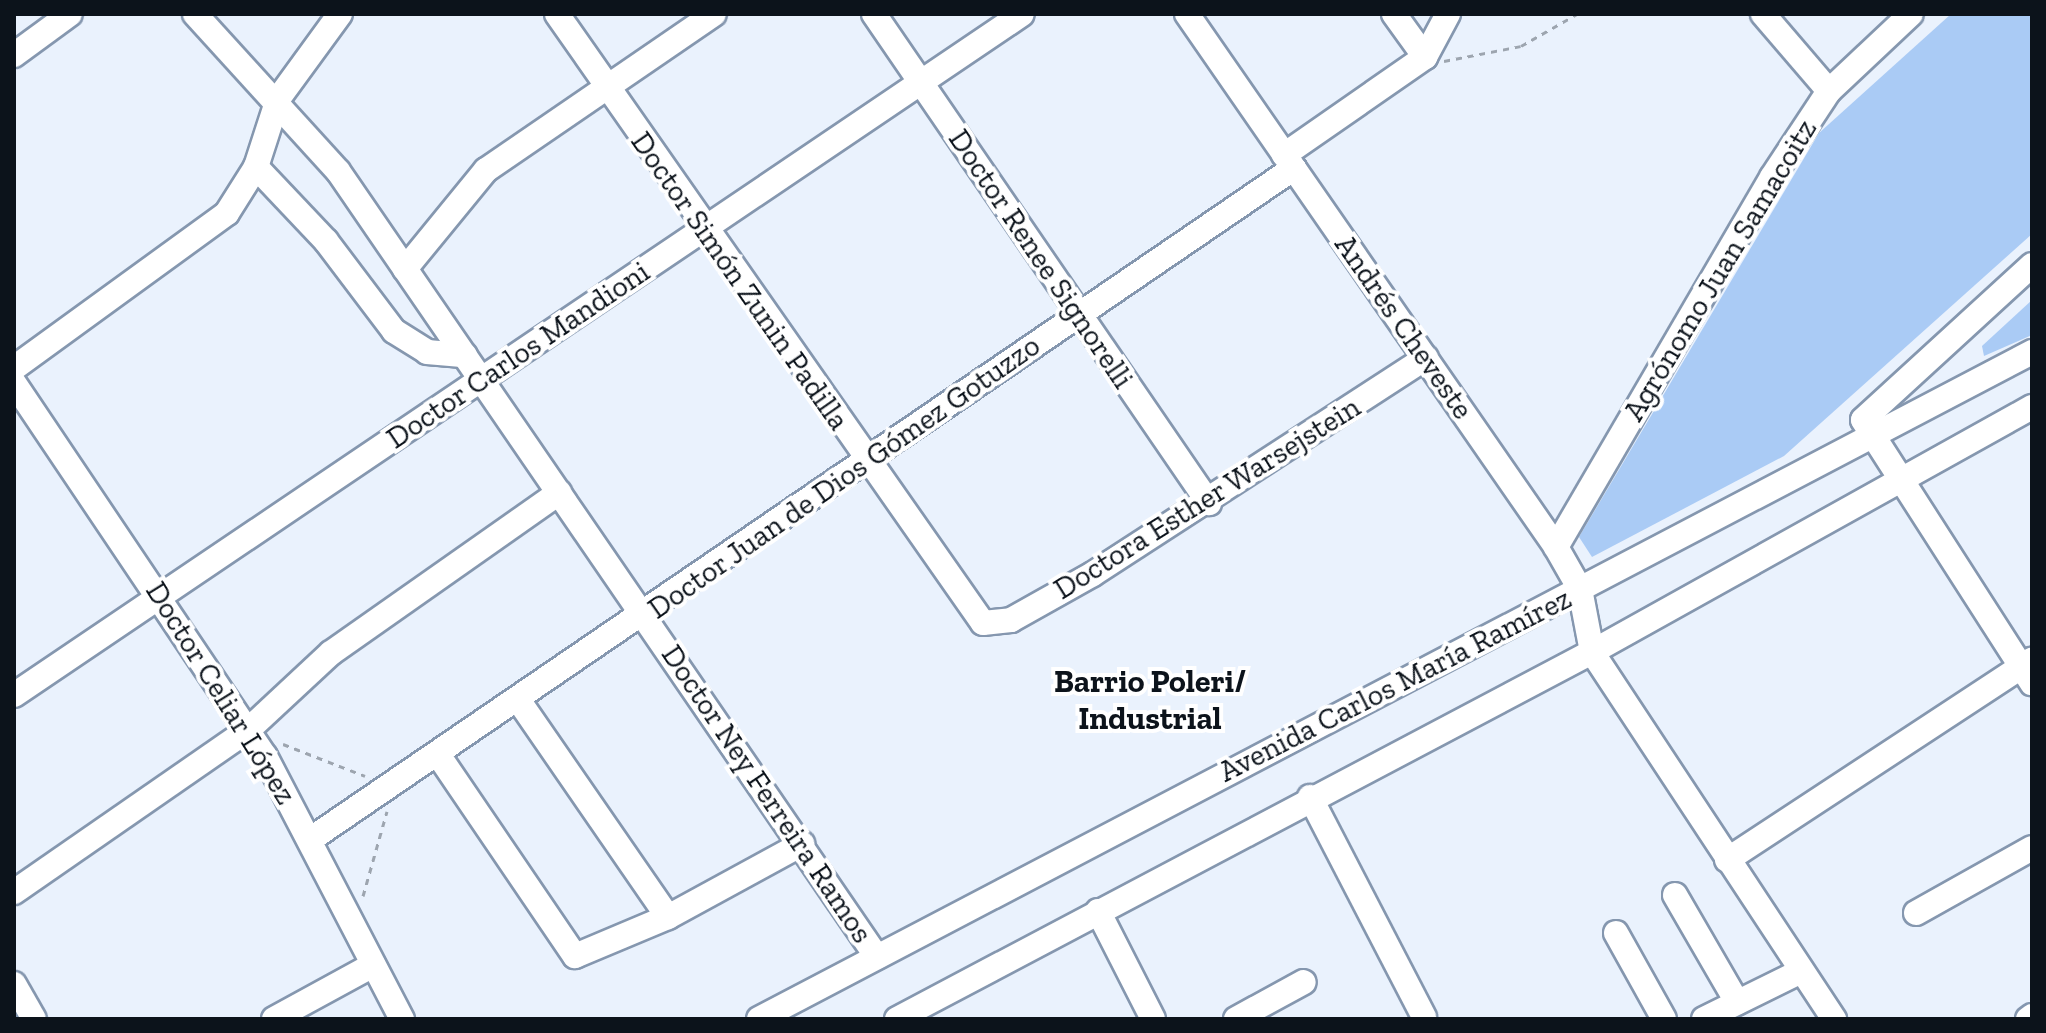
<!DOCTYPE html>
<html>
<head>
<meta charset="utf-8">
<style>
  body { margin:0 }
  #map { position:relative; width:2046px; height:1033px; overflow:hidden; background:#eaf2fd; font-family:"Zilla Slab",serif }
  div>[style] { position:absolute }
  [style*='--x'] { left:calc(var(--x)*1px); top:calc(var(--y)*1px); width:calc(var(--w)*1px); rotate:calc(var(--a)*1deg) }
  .green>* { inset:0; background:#aacbf5 }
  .path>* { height:3px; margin-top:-1.5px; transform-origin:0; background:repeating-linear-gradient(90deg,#9da5af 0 6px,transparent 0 12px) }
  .roads { filter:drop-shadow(2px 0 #8597af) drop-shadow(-2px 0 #8597af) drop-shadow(0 2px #8597af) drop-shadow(0 -2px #8597af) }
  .minor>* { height:24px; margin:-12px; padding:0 12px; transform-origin:12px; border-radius:12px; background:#fff }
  span { translate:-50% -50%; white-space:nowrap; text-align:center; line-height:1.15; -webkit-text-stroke:8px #fff; paint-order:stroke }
  .street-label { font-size:30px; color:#0c131b }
  .neighbourhood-label { font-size:32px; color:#0c131b; font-weight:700 }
  .frame { position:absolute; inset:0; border:16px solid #0c131b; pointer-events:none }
</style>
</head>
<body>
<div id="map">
  <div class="green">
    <i style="clip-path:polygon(1951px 14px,2032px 14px,2032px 234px,1784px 456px,1592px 557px,1579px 537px,1819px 133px)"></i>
    <i style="clip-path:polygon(2032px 300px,2032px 335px,1984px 356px,1982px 346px)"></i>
  </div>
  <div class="path">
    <i style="--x:1444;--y:61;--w:78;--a:-11"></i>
    <i style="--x:1521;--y:46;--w:64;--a:-29.7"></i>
    <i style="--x:283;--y:744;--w:88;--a:21.3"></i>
    <i style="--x:363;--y:896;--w:88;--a:-74.2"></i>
  </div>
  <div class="roads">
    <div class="minor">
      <i style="--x:195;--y:14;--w:212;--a:47.7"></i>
      <i style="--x:338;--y:171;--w:953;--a:55.56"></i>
      <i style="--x:557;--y:14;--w:743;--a:55.03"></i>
      <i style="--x:983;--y:623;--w:28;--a:-6"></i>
      <i style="--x:1011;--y:620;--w:94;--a:-29.3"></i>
      <i style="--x:1093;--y:574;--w:397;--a:-33"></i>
      <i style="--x:874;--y:14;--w:593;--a:55.59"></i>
      <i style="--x:1187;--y:14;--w:648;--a:55.3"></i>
      <i style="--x:1556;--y:547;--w:48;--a:60.3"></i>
      <i style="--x:1580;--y:589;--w:64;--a:79.2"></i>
      <i style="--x:1592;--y:652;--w:440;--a:56.6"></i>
      <i style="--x:1394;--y:14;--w:53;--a:54.2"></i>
      <i style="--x:1763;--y:14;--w:101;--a:49.4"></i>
      <i style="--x:14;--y:55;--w:69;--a:-36.2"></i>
      <i style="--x:1284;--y:155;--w:172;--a:-34.8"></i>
      <i style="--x:1425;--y:57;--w:49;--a:-61.9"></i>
      <i style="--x:256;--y:167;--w:102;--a:46.6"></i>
      <i style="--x:326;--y:241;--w:113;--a:52.9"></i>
      <i style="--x:394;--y:331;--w:39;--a:32"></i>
      <i style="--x:427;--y:352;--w:38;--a:5"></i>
      <i style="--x:2032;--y:265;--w:229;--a:137.5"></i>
      <i style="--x:1863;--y:420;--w:313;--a:57.3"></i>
      <i style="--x:405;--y:269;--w:128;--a:-50.7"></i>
      <i style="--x:486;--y:170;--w:276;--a:-34.4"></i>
      <i style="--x:14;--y:368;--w:263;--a:-36"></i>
      <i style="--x:227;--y:213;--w:54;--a:-57.8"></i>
      <i style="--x:256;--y:167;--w:71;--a:-72.1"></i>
      <i style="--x:278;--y:99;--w:105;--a:-53.9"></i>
      <i style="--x:14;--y:383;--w:450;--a:56.1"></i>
      <i style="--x:265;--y:756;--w:297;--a:62.5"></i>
      <i style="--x:1556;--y:547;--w:428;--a:-59.7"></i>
      <i style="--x:1772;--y:177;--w:103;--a:-56.5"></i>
      <i style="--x:1829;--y:91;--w:112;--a:-43.2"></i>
      <i style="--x:14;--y:695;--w:1216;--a:-34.04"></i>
      <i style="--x:519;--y:701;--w:262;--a:55.4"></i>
      <i style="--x:439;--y:756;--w:242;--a:55.8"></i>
      <i style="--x:575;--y:956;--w:101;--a:-22.8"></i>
      <i style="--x:668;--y:917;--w:153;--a:-28.6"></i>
      <i style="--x:1310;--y:797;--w:248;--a:62.6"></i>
      <i style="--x:311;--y:839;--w:1190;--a:-34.32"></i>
      <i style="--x:1727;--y:860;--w:365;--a:-33.3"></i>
      <i style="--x:14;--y:892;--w:285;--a:-34.7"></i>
      <i style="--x:248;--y:730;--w:113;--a:-42.9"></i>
      <i style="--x:331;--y:653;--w:279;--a:-35.1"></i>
      <i style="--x:1675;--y:895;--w:124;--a:59.9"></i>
      <i style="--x:1098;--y:911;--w:121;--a:63"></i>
      <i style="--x:1916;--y:913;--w:133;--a:-29.3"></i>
      <i style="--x:1616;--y:933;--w:98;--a:60.8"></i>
      <i style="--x:14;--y:984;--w:40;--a:60.3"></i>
      <i style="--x:274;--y:1019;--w:113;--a:-28.6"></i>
      <i style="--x:759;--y:1019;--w:1437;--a:-27.65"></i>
      <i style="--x:897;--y:1019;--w:786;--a:-27.84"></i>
      <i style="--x:1592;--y:652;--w:504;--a:-29.11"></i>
      <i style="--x:1236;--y:1019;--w:77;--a:-28.6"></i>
      <i style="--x:1704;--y:1019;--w:108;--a:-26.3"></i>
      <i style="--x:2028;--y:1019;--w:5;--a:-37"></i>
    </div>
  </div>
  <div class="street-label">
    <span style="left:1041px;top:259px;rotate:56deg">Doctor Renee Signorelli</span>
    <span style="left:1720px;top:270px;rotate:-59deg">Agrónomo Juan Samacoitz</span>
    <span style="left:740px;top:281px;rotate:55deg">Doctor Simón Zunin Padilla</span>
    <span style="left:1404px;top:327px;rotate:55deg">Andrés Cheveste</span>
    <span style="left:518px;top:355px;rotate:-34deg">Doctor Carlos Mandioni</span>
    <span style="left:844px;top:477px;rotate:-35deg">Doctor Juan de Dios Gómez Gotuzzo</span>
    <span style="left:1207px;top:498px;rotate:-32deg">Doctora Esther Warsejstein</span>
    <span style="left:1395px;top:685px;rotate:-27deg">Avenida Carlos María Ramírez</span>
    <span style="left:221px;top:693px;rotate:58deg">Doctor Celiar López</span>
    <span style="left:767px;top:794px;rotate:56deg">Doctor Ney Ferreira Ramos</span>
  </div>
  <div class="neighbourhood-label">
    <span style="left:1150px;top:700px">Barrio Poleri/<br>Industrial</span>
  </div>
  <div class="frame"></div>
</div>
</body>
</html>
